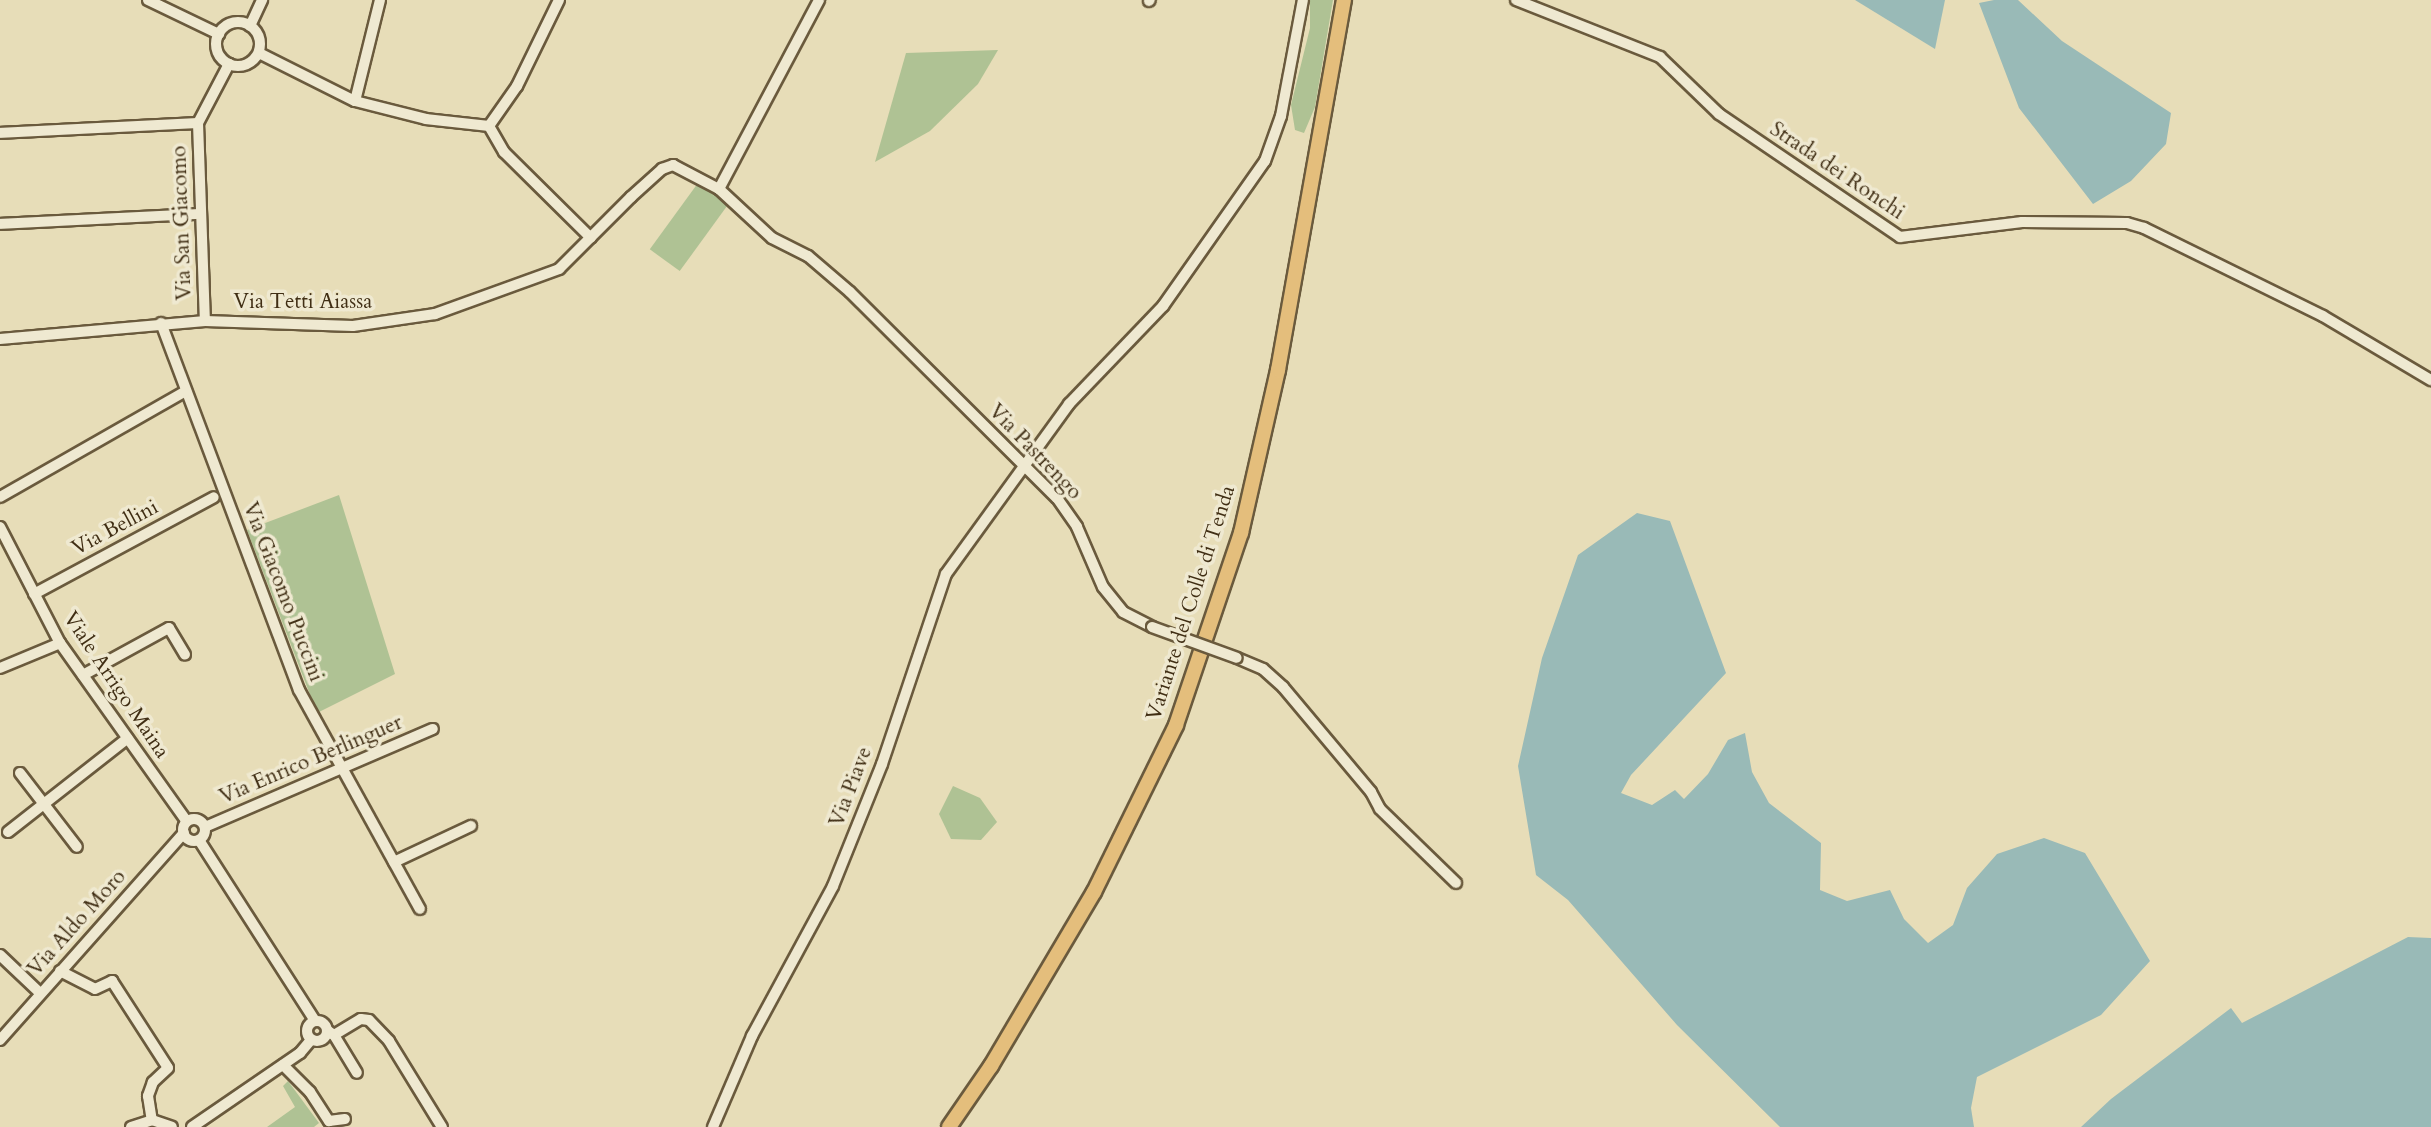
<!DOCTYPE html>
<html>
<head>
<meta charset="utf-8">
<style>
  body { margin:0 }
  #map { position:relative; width:2431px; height:1127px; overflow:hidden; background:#e7ddb8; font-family:Cardo,serif }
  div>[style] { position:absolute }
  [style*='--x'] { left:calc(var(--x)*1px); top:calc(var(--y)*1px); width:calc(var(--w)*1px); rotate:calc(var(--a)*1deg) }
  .green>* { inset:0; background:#afc294; transform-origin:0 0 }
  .water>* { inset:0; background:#99bab7 }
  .roads { filter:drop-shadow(2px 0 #6a5a3d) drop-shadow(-2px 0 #6a5a3d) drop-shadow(0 2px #6a5a3d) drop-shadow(0 -2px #6a5a3d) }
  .minor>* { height:10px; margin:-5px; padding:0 5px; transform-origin:5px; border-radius:5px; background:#efe9d1 }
  .minor>.ring { margin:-5px; padding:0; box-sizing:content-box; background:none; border:10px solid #efe9d1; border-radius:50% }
  .primary>* { height:14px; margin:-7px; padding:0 7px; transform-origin:7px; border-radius:7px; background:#e4be7c }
  .bridges { filter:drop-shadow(2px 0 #6a5a3d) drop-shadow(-2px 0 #6a5a3d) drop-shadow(0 2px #6a5a3d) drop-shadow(0 -2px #6a5a3d) }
  .minor-bridge>* { height:10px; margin:-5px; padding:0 5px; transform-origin:5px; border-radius:5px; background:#efe9d1 }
  span { translate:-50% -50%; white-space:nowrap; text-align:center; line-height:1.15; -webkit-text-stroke:7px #efe9d1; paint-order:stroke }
  .street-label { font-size:21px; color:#402e14 }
</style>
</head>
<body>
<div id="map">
  <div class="green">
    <i style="clip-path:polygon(1310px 0,1333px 0,1315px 107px,1304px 133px,1295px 130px,1291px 105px,1310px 28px)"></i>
    <i style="clip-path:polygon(998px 50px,978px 84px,930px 131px,875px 162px,906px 53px)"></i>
    <i style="left:698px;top:183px;width:37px;height:82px;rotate:36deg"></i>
    <i style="clip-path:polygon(339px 495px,395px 674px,317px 713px,247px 530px)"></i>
    <i style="clip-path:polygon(953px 786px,980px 798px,997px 822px,981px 840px,951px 839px,939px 814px)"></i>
    <i style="clip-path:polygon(288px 1081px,319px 1123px,314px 1127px,267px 1127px,295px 1107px,283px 1086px)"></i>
  </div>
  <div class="water">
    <i style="clip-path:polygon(1855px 0,1945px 0,1935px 49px)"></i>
    <i style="clip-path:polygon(1994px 0,2018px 0,2062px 41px,2171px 113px,2166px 144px,2131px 181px,2093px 204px,2019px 108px,1979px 3px)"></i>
    <i style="clip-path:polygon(1637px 513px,1670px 521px,1726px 673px,1631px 775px,1621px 793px,1652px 805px,1675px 790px,1684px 799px,1708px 774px,1728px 740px,1745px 733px,1752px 772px,1769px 803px,1821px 843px,1820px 890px,1847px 901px,1890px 890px,1904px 919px,1928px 943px,1953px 925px,1967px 888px,1997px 854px,2044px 838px,2085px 853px,2150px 961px,2101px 1015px,1977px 1077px,1971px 1108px,1974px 1127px,1780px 1127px,1677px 1025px,1568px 900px,1536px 875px,1518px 766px,1542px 658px,1578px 555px)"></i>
    <i style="clip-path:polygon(2408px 937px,2431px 938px,2431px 1127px,2081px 1127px,2111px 1099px,2231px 1008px,2242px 1023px)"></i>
  </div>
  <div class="roads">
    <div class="minor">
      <i style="--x:148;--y:0;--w:79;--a:25.6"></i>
      <i style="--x:559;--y:0;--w:96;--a:116"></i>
      <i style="--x:517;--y:86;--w:49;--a:125"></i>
      <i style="--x:489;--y:126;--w:30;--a:60"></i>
      <i style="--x:504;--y:152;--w:122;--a:44.7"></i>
      <i style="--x:1516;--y:0;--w:155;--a:21.6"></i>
      <i style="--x:1660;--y:57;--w:82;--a:44"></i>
      <i style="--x:1719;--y:114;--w:219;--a:34.2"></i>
      <i style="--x:1900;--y:237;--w:123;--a:-7"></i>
      <i style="--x:2022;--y:222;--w:105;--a:0.5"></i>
      <i style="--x:2127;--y:223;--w:18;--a:16"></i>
      <i style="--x:2144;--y:228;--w:199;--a:26.2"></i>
      <i style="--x:2323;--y:316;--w:126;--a:30.7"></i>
      <i style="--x:1149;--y:1;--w:1;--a:-45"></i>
      <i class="ring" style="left:216px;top:22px;width:34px;height:34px"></i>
      <i style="--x:250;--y:26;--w:29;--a:-65"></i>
      <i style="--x:259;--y:53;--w:107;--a:26.6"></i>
      <i style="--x:355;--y:101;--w:104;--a:-76.1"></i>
      <i style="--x:355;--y:101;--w:73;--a:14.2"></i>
      <i style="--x:426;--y:119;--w:63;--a:6.3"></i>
      <i style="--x:198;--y:123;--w:198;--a:88"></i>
      <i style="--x:198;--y:123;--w:67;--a:-62.3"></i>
      <i style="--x:0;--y:133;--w:198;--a:-2.9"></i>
      <i style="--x:719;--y:189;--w:214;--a:-62.1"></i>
      <i style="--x:0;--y:224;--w:200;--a:-2.9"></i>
      <i style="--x:161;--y:323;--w:392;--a:69.4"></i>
      <i style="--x:299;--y:690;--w:250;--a:61.1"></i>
      <i style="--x:0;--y:339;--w:206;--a:-5"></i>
      <i style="--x:205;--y:321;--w:148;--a:1.9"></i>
      <i style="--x:353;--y:326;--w:83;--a:-8.3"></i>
      <i style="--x:435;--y:314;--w:132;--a:-19.9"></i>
      <i style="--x:559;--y:269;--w:102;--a:-45"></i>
      <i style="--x:631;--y:197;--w:42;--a:-42.1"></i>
      <i style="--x:662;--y:169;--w:12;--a:-20"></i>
      <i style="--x:673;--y:165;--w:52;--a:27.6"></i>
      <i style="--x:719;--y:189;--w:72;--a:42.8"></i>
      <i style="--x:772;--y:238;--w:40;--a:26.6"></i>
      <i style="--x:808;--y:256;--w:55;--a:40.6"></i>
      <i style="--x:850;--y:292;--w:292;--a:44.9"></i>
      <i style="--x:1057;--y:498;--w:35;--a:55"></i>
      <i style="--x:1077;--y:527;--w:65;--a:66.6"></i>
      <i style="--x:1103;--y:587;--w:32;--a:51"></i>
      <i style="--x:1123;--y:612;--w:33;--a:27"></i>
      <i style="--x:0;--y:497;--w:214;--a:-29.7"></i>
      <i style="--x:0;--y:527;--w:131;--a:62.7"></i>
      <i style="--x:60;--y:643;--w:219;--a:54.6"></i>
      <i style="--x:34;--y:594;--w:204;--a:-28.3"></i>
      <i style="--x:1237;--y:658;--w:28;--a:23"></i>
      <i style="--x:1263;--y:669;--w:27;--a:42"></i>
      <i style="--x:1283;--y:687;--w:137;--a:50"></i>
      <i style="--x:1371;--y:792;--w:19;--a:62"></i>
      <i style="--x:1380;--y:809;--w:106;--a:44.2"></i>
      <i style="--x:0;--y:668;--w:65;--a:-22.6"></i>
      <i style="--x:83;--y:675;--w:98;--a:-28.7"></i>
      <i style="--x:169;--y:628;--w:31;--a:59"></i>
      <i style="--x:20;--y:773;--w:93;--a:52.4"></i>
      <i class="ring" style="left:183px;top:819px;width:12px;height:12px"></i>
      <i style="--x:205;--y:827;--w:248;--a:-23.3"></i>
      <i style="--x:8;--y:832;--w:152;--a:-38.1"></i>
      <i style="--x:199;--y:840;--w:215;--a:57.3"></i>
      <i style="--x:394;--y:862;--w:85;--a:-25.1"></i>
      <i style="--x:0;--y:955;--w:55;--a:43.5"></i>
      <i style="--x:60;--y:971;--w:39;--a:27"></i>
      <i style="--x:95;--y:989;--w:19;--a:-25"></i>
      <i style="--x:112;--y:981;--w:103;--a:57.2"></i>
      <i style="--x:168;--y:1068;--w:21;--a:137"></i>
      <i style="--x:153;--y:1082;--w:15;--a:110"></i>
      <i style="--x:148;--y:1096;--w:24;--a:81"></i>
      <i class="ring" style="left:307px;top:1021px;width:10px;height:10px"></i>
      <i style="--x:327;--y:1030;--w:9;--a:36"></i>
      <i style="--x:334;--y:1035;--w:31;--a:-31"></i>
      <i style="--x:361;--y:1019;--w:8;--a:7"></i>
      <i style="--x:369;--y:1020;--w:29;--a:46"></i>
      <i style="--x:389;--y:1041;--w:101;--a:58.4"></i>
      <i style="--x:334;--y:1035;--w:44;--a:58.8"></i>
      <i style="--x:0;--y:1040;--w:277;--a:-48.4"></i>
      <i style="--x:283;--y:1065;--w:38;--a:45"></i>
      <i style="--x:310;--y:1092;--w:35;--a:57"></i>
      <i style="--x:329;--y:1121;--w:16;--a:-7"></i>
      <i style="--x:131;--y:1127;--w:22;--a:-18"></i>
      <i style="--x:152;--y:1120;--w:21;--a:19"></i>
      <i style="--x:192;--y:1127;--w:131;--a:-34.4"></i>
      <i style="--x:300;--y:1053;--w:17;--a:-50"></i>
      <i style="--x:713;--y:1127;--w:99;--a:-66.8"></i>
      <i style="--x:752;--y:1036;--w:170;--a:-61.6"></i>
      <i style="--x:833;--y:886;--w:131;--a:-68.1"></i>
      <i style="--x:882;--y:764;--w:200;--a:-71.4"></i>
      <i style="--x:946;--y:574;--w:210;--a:-54.1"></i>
      <i style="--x:1069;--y:404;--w:136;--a:-46.2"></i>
      <i style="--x:1163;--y:306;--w:177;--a:-54.9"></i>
      <i style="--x:1265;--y:161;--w:48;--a:-70.4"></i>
      <i style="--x:1281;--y:116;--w:118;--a:-79.3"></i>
    </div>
    <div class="primary">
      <i style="--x:949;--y:1127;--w:74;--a:-55.5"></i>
      <i style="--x:991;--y:1066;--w:202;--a:-59.4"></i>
      <i style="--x:1094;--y:892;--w:186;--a:-63.8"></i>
      <i style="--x:1176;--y:725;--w:203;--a:-71.3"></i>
      <i style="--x:1241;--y:533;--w:167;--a:-77.2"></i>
      <i style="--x:1278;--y:370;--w:376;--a:-79.9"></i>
    </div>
  </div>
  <div class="bridges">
    <div class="minor-bridge">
      <i style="--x:1152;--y:627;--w:90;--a:20"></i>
    </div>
  </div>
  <div class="street-label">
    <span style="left:1837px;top:171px;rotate:34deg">Strada dei Ronchi</span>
    <span style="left:182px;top:223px;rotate:-92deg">Via San Giacomo</span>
    <span style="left:303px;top:302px">Via Tetti Aiassa</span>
    <span style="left:1035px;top:452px;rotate:46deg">Via Pastrengo</span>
    <span style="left:115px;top:528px;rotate:-28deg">Via Bellini</span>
    <span style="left:283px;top:592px;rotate:69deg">Via Giacomo Puccini</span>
    <span style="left:1191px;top:603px;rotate:-72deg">Variante del Colle di Tenda</span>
    <span style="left:116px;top:685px;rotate:56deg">Viale Arrigo Maina</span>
    <span style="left:311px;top:760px;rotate:-23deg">Via Enrico Berlinguer</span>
    <span style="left:851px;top:787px;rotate:-69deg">Via Piave</span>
    <span style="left:77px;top:923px;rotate:-48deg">Via Aldo Moro</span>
  </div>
</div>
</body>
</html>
